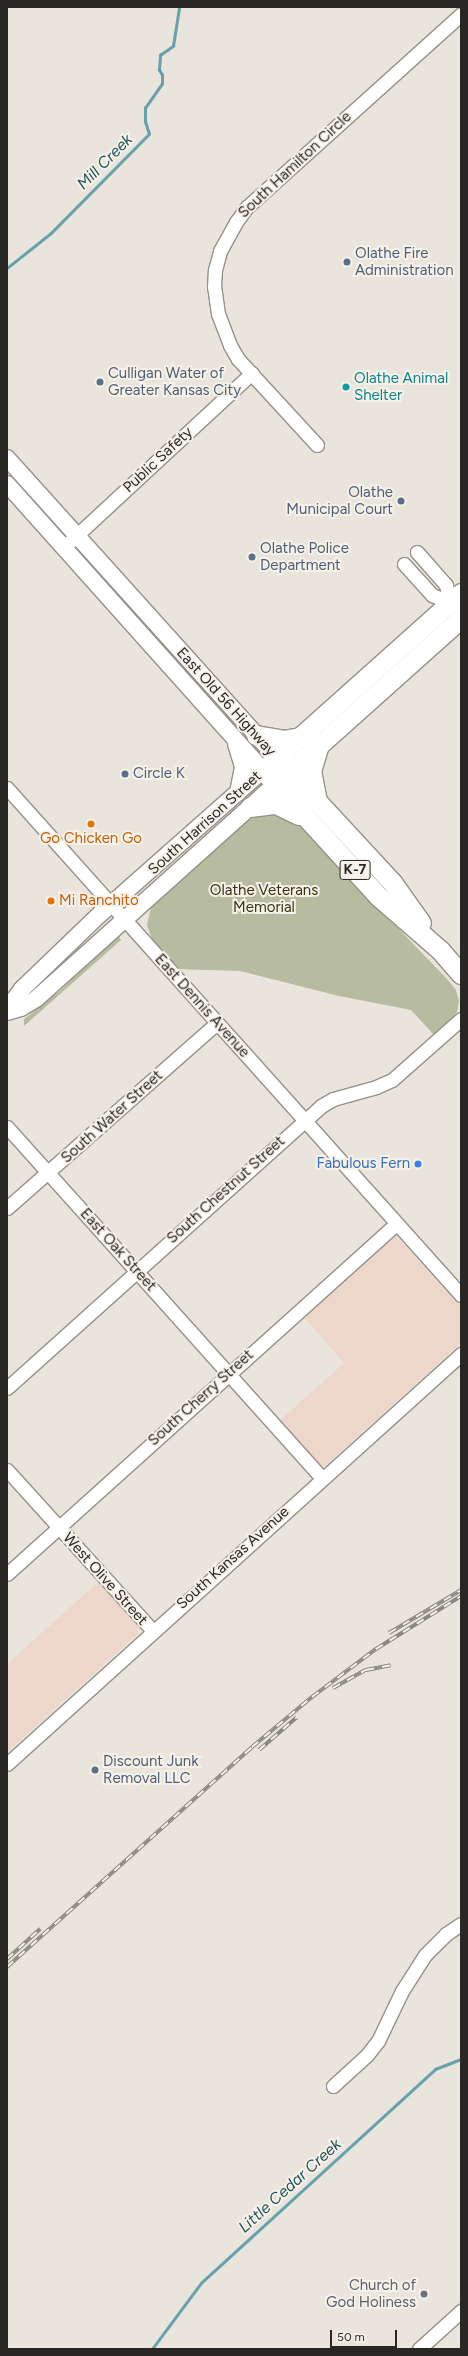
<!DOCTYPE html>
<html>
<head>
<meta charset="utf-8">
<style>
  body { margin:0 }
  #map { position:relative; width:468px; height:2356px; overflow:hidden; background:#e9e5dc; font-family:Figtree,sans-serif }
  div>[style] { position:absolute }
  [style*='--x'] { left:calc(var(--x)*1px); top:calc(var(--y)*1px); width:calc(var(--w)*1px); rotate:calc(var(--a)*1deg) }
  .commercial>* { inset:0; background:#edd7ca }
  .green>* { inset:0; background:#b7bb9f }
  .stream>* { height:2.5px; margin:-1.25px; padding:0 1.25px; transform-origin:1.25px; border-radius:1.25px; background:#66a1ad }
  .roads { filter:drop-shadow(1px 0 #969189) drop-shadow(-1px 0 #969189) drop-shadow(0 1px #969189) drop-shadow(0 -1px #969189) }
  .minor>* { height:13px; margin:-6.5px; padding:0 6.5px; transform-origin:6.5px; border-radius:6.5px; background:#fff }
  .major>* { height:16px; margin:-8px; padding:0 8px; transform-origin:8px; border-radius:8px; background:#fff }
  .highway>* { height:19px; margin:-9.5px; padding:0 9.5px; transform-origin:9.5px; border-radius:9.5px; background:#fff }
  .rail>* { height:4px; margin-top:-2px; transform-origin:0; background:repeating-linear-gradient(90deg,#f7f2e9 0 8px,#8a8781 0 16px); box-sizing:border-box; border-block:1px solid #8a8781 }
  .dots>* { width:11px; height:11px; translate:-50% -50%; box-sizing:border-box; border:2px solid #f7f2e9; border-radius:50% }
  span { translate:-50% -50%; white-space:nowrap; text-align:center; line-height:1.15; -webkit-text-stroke:4px #f7f2e9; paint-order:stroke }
  .shield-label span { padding:1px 3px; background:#f7f2e9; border:1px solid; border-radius:3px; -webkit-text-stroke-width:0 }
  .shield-label { font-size:14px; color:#292724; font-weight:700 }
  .street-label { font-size:15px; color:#292724 }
  .service-label { font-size:15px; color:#4e5e75 }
  .left { translate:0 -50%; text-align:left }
  .right { translate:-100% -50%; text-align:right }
  .culture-label { font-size:15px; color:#0d838f }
  .food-label { font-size:15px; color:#c56008 }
  .park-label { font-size:15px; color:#323510 }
  .shop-label { font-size:15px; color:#366cbe }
  .worship-label { font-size:15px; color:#5b616d }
  .water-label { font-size:16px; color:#1f535d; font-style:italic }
  .frame { position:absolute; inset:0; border:8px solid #292724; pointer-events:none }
  .scale { position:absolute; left:330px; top:2330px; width:67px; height:18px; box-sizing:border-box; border:2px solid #292724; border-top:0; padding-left:5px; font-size:12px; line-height:14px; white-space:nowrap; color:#292724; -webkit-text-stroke:3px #f7f2e9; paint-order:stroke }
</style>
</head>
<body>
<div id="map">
  <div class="commercial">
    <i style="clip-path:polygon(396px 1236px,461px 1307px,461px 1343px,325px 1466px,320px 1468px,278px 1422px,344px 1363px,302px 1315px,390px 1237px)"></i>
    <i style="clip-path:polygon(98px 1582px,137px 1624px,138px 1634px,7px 1752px,7px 1664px)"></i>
  </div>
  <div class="green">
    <i style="clip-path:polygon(251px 809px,287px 813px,448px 980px,456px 990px,459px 1001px,457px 1012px,435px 1036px,411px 1010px,339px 996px,240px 971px,176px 969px,152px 939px,147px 925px,153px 899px)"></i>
    <i style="clip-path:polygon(118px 935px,121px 940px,24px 1026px,24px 1019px,60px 991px)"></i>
  </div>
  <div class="stream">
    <i style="--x:7;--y:268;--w:56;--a:-38.5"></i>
    <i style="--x:51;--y:233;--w:139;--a:-45.3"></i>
    <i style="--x:149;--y:134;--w:13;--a:-108"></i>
    <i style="--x:145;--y:122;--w:14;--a:-90"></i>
    <i style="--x:145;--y:108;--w:29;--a:-55"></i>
    <i style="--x:162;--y:84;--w:9;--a:-90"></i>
    <i style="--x:162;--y:75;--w:6;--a:-121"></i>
    <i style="--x:159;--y:70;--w:15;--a:-86"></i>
    <i style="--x:160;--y:55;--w:16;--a:-35"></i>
    <i style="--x:173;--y:46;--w:39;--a:-81"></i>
    <i style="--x:152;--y:2349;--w:82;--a:-53.4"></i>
    <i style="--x:201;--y:2283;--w:317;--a:-42.4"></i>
    <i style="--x:435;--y:2069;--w:28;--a:-21"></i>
  </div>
  <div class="roads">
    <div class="minor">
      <i style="--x:317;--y:445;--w:117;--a:-132.6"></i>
      <i style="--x:238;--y:359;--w:16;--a:-120"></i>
      <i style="--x:230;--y:345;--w:33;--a:-111"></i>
      <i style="--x:218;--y:314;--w:27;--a:-98"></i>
      <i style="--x:214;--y:287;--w:17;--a:-87"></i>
      <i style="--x:215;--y:270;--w:20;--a:-75"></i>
      <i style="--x:220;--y:251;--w:33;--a:-61"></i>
      <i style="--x:236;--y:222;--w:19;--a:-54"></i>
      <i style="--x:247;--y:207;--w:288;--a:-42"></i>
      <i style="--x:64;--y:547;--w:256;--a:-42.8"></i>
      <i style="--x:417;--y:552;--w:44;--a:48.7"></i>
      <i style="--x:446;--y:585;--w:17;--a:77"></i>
      <i style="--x:404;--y:564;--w:42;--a:47.9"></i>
      <i style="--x:432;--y:595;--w:31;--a:22"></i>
      <i style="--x:7;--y:788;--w:681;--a:48.16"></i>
      <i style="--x:7;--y:1127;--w:472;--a:48.1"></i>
      <i style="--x:7;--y:1208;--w:280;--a:-41.4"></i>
      <i style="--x:7;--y:1388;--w:422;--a:-41.9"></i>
      <i style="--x:321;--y:1106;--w:14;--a:-30"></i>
      <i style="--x:333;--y:1099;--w:45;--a:-15.6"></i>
      <i style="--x:376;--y:1087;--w:17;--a:-24"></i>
      <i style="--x:392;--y:1080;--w:92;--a:-41.5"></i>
      <i style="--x:7;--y:1470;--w:217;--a:47.8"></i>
      <i style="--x:7;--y:1574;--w:523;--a:-41.98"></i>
      <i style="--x:7;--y:1764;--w:612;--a:-42.08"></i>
      <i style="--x:333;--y:2086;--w:46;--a:-42.4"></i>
      <i style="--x:367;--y:2055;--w:18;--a:-52"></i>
      <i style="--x:378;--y:2041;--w:55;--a:-64.4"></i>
      <i style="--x:402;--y:1991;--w:43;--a:-57.4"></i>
      <i style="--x:425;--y:1955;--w:30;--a:-45"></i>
      <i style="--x:446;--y:1934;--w:18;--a:-34"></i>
      <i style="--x:419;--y:2349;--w:57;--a:-42.1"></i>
    </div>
    <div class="major">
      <i style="--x:7;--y:458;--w:404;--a:48"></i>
      <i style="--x:7;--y:484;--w:384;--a:48.2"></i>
      <i style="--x:263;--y:770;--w:217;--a:138.5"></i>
      <i style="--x:100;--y:914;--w:108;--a:136.1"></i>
      <i style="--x:22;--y:989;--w:25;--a:127"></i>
      <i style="--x:236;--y:744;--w:24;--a:73"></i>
      <i style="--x:243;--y:767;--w:26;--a:101"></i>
      <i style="--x:7;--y:1012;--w:15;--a:-16"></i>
      <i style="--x:21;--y:1008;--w:17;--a:-31"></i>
      <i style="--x:36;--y:999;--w:322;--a:-41.9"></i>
    </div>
    <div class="highway">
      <i style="--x:461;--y:593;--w:266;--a:138.2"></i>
      <i style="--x:263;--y:770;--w:171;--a:47.6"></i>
      <i style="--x:378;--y:896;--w:82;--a:41.1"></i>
      <i style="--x:440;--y:950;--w:32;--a:49"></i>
      <i style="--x:256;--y:735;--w:27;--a:10"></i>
      <i style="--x:283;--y:740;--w:17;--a:-10"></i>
      <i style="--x:277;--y:758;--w:169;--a:47.2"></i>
      <i style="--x:392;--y:882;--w:50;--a:54.7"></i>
      <i style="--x:280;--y:780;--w:243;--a:-41.8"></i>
      <i style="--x:317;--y:801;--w:31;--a:-101"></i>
      <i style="--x:311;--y:771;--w:27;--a:-73"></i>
      <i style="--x:250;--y:807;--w:26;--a:-7"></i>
      <i style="--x:276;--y:804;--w:25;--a:26"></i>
    </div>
  </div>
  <div class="rail">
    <i style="--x:389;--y:1633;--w:84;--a:-30.8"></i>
    <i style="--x:333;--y:1688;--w:38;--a:-29"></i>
    <i style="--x:366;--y:1670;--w:25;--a:-11"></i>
    <i style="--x:259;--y:1750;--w:50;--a:-41"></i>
    <i style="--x:7;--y:1959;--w:45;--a:-42.3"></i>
    <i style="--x:7;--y:1967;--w:329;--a:-41.9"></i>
    <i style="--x:252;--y:1747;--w:78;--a:-39.8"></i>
    <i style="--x:312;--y:1697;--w:80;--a:-36.9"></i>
    <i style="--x:376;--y:1649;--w:100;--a:-31.9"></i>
  </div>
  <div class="dots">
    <i style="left:347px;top:262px;background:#5c6f8a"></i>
    <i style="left:100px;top:382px;background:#5c6f8a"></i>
    <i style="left:346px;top:387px;background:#0f9aa8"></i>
    <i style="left:401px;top:501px;background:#5c6f8a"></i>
    <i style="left:252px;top:557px;background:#5c6f8a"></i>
    <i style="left:125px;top:774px;background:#5c6f8a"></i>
    <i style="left:91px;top:824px;background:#e8710a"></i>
    <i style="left:51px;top:901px;background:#e8710a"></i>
    <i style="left:418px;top:1164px;background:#3f7fe0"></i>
    <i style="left:95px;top:1770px;background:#5c6f8a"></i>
    <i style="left:424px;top:2294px;background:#6b7280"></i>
  </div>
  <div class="shield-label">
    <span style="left:355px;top:870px">K-7</span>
  </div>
  <div class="street-label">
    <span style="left:295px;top:165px;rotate:-43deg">South Hamilton Circle</span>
    <span style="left:158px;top:460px;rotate:-43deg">Public Safety</span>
    <span style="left:226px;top:702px;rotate:48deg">East Old 56 Highway</span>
    <span style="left:205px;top:823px;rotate:-42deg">South Harrison Street</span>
    <span style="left:202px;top:1006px;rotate:48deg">East Dennis Avenue</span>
    <span style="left:112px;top:1117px;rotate:-42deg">South Water Street</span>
    <span style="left:226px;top:1190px;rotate:-42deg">South Chestnut Street</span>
    <span style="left:118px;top:1250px;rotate:48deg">East Oak Street</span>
    <span style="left:201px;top:1398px;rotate:-42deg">South Cherry Street</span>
    <span style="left:233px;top:1558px;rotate:-42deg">South Kansas Avenue</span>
    <span style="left:105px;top:1579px;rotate:48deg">West Olive Street</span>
  </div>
  <div class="service-label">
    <span class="left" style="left:355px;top:262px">Olathe Fire<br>Administration</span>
    <span class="left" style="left:108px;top:382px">Culligan Water of<br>Greater Kansas City</span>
    <span class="right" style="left:393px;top:501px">Olathe<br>Municipal Court</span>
    <span class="left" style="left:260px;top:557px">Olathe Police<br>Department</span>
    <span class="left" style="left:133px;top:774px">Circle K</span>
    <span class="left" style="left:103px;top:1770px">Discount Junk<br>Removal LLC</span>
  </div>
  <div class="culture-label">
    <span class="left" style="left:354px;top:387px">Olathe Animal<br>Shelter</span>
  </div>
  <div class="food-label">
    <span style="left:91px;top:839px">Go Chicken Go</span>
    <span class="left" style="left:59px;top:901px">Mi Ranchito</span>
  </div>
  <div class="park-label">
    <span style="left:264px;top:899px">Olathe Veterans<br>Memorial</span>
  </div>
  <div class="shop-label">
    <span class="right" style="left:410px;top:1164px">Fabulous Fern</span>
  </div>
  <div class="worship-label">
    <span class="right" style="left:416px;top:2294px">Church of<br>God Holiness</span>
  </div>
  <div class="water-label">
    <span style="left:105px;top:162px;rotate:-45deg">Mill Creek</span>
    <span style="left:290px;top:2186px;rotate:-42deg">Little Cedar Creek</span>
  </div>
  <div class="frame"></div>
  <div class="scale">50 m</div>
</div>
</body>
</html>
